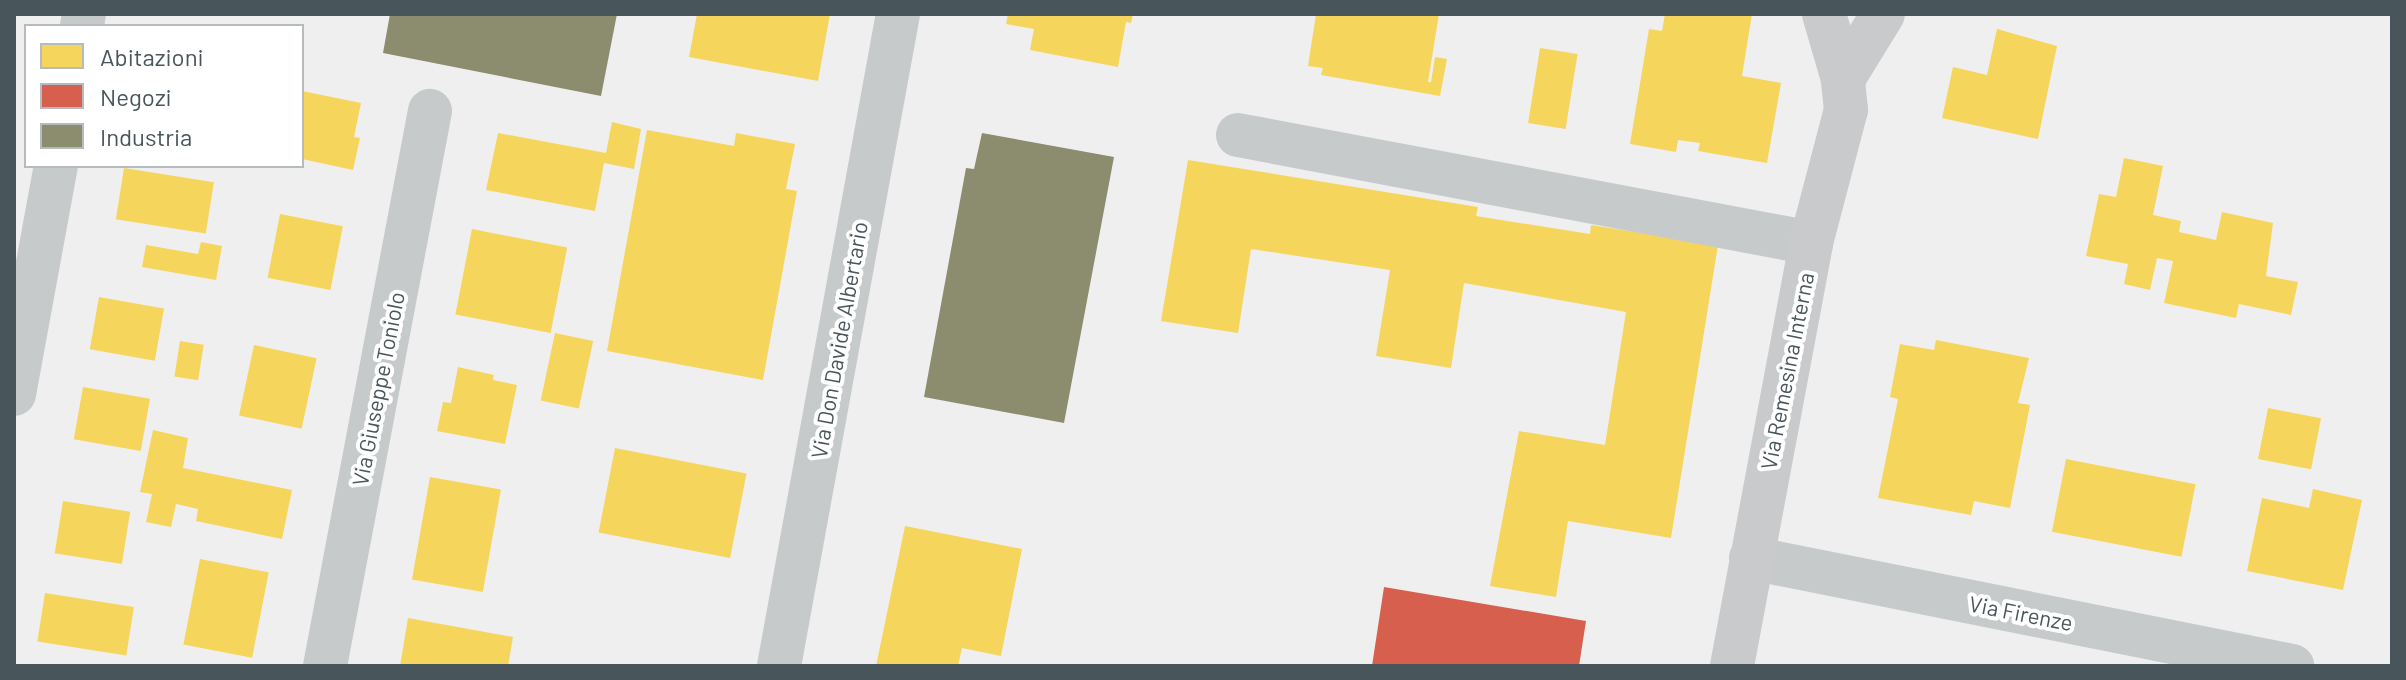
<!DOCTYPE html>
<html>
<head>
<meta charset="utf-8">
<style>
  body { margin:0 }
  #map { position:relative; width:2406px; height:680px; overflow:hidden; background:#f0efef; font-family:Barlow,sans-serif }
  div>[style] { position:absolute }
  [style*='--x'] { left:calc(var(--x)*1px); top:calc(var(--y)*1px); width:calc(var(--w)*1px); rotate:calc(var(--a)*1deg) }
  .homes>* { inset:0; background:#f6d55c; transform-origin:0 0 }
  .shops>* { inset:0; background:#d6604d }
  .industry>* { inset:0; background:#8c8c6e }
  .street>* { height:44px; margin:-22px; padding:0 22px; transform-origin:22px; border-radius:22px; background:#c7cacb }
  .secondary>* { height:44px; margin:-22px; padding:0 22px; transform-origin:22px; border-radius:22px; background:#c8cacc }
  span { translate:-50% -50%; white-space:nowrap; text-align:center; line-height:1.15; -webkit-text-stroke:8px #fff; paint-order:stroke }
  .street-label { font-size:22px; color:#48555a }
  .frame { position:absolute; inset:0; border:16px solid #48555a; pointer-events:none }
  .legend { position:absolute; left:24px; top:24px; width:280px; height:144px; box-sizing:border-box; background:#fff; border:2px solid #b6bbbd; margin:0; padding:10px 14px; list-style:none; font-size:24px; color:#48555a }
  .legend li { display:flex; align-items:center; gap:16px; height:40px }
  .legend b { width:40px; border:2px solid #b6bbbd }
</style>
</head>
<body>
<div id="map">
  <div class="homes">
    <i style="clip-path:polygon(697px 14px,830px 14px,818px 81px,689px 57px)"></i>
    <i style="clip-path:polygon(1008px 14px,1133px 14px,1131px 23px,1126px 22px,1118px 67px,1030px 50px,1034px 29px,1006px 24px)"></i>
    <i style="clip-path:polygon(1316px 14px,1439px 14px,1428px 82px,1431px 82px,1435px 57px,1447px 59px,1440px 96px,1321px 75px,1323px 68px,1308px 66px)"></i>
    <i style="clip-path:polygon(1665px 14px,1752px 14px,1742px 76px,1781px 83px,1767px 163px,1698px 151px,1700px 143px,1678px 140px,1676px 152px,1630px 144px,1649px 29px,1662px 31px)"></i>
    <i style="clip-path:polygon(1997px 29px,2057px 46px,2038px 139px,1942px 118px,1953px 67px,1987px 75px)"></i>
    <i style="left:1540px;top:48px;width:38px;height:76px;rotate:9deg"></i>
    <i style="clip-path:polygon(302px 91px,361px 103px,354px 137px,360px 138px,353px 170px,302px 159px)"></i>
    <i style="clip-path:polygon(612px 122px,641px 129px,634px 169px,604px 163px,595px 211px,486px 190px,498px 133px,606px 153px)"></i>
    <i style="clip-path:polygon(647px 130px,734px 146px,736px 133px,795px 144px,786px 189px,797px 191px,763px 380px,607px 351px)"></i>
    <i style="clip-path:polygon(2124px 158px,2163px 166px,2153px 215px,2181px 221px,2179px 232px,2216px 240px,2222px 212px,2273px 223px,2266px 276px,2298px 282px,2291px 315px,2239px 304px,2236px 318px,2164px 303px,2173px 261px,2157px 258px,2150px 290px,2124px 284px,2128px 264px,2086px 256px,2099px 194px,2116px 197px)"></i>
    <i style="clip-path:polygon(1188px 160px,1478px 207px,1476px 216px,1590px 234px,1591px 225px,1718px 245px,1671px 538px,1568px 521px,1556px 597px,1490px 586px,1519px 431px,1605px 445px,1626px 312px,1464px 283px,1451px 368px,1376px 356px,1390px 270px,1251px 249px,1238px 333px,1161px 321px)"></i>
    <i style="left:124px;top:168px;width:91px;height:52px;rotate:9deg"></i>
    <i style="left:280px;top:214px;width:64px;height:65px;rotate:11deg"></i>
    <i style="left:472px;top:229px;width:97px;height:87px;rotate:11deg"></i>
    <i style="clip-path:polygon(201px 242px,222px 246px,216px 280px,142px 267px,146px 245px,198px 254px)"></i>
    <i style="left:99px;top:297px;width:66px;height:53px;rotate:10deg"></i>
    <i style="left:555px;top:333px;width:39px;height:69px;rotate:12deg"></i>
    <i style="clip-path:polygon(1936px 340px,2029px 358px,2018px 403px,2030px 405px,2010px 508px,1974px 501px,1971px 515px,1878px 498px,1898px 399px,1890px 397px,1900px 344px,1934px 350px)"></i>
    <i style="left:180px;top:341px;width:24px;height:36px;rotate:9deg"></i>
    <i style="left:254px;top:345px;width:64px;height:72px;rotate:12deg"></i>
    <i style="clip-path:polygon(458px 367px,494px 375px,493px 380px,517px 385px,505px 444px,437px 431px,443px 402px,451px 403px)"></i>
    <i style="left:83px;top:387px;width:68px;height:53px;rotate:10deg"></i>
    <i style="left:2268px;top:408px;width:54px;height:52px;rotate:11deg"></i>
    <i style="clip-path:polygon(153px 430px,188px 438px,183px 468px,292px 490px,282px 539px,196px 521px,198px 509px,176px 504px,171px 527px,146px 522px,152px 494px,140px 492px)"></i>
    <i style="left:615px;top:448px;width:134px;height:86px;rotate:11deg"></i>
    <i style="left:2066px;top:459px;width:132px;height:74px;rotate:11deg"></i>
    <i style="left:430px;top:477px;width:72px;height:104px;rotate:10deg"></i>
    <i style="clip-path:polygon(2313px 489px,2362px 500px,2343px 590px,2247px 571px,2262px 498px,2309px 508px)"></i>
    <i style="left:63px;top:501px;width:68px;height:53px;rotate:9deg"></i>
    <i style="clip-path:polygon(905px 526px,1022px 549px,1001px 656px,962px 648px,958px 666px,876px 666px)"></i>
    <i style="left:200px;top:559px;width:70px;height:87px;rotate:11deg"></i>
    <i style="left:45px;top:593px;width:90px;height:49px;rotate:9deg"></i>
    <i style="clip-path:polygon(408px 618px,513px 637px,508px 666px,400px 666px)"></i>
  </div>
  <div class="shops">
    <i style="clip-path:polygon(1384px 587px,1586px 621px,1579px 666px,1372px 666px)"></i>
  </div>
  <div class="industry">
    <i style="clip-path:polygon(390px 14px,617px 14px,601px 96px,383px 53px)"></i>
    <i style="clip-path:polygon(982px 133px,1114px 157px,1064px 423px,924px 397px,966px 168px,974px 169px)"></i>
  </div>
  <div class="street">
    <i style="--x:82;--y:26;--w:12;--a:-81"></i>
    <i style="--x:1238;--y:135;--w:583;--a:10.67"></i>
    <i style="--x:14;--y:394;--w:232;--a:-79.6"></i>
    <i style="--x:1751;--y:558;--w:552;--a:11.29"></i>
    <i style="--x:325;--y:666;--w:565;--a:-79.29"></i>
    <i style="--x:779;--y:666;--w:663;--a:-79.66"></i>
  </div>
  <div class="secondary">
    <i style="--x:1843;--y:79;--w:76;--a:-58.4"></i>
    <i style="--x:1732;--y:666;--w:430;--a:-79.4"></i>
    <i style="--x:1811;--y:243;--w:138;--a:-75.3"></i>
    <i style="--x:1846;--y:110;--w:31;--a:-96"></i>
    <i style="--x:1843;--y:79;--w:68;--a:-106.3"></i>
  </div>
  <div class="street-label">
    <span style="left:839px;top:340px;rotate:-80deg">Via Don Davide Albertario</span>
    <span style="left:1787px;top:371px;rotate:-79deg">Via Remesina Interna</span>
    <span style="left:378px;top:389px;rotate:-79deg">Via Giuseppe Toniolo</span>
    <span style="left:2021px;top:613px;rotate:11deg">Via Firenze</span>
  </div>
  <div class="frame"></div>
  <ul class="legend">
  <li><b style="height:22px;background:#f6d55c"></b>Abitazioni</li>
  <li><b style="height:22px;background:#d6604d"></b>Negozi</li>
  <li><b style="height:22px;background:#8c8c6e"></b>Industria</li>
  </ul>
</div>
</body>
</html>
